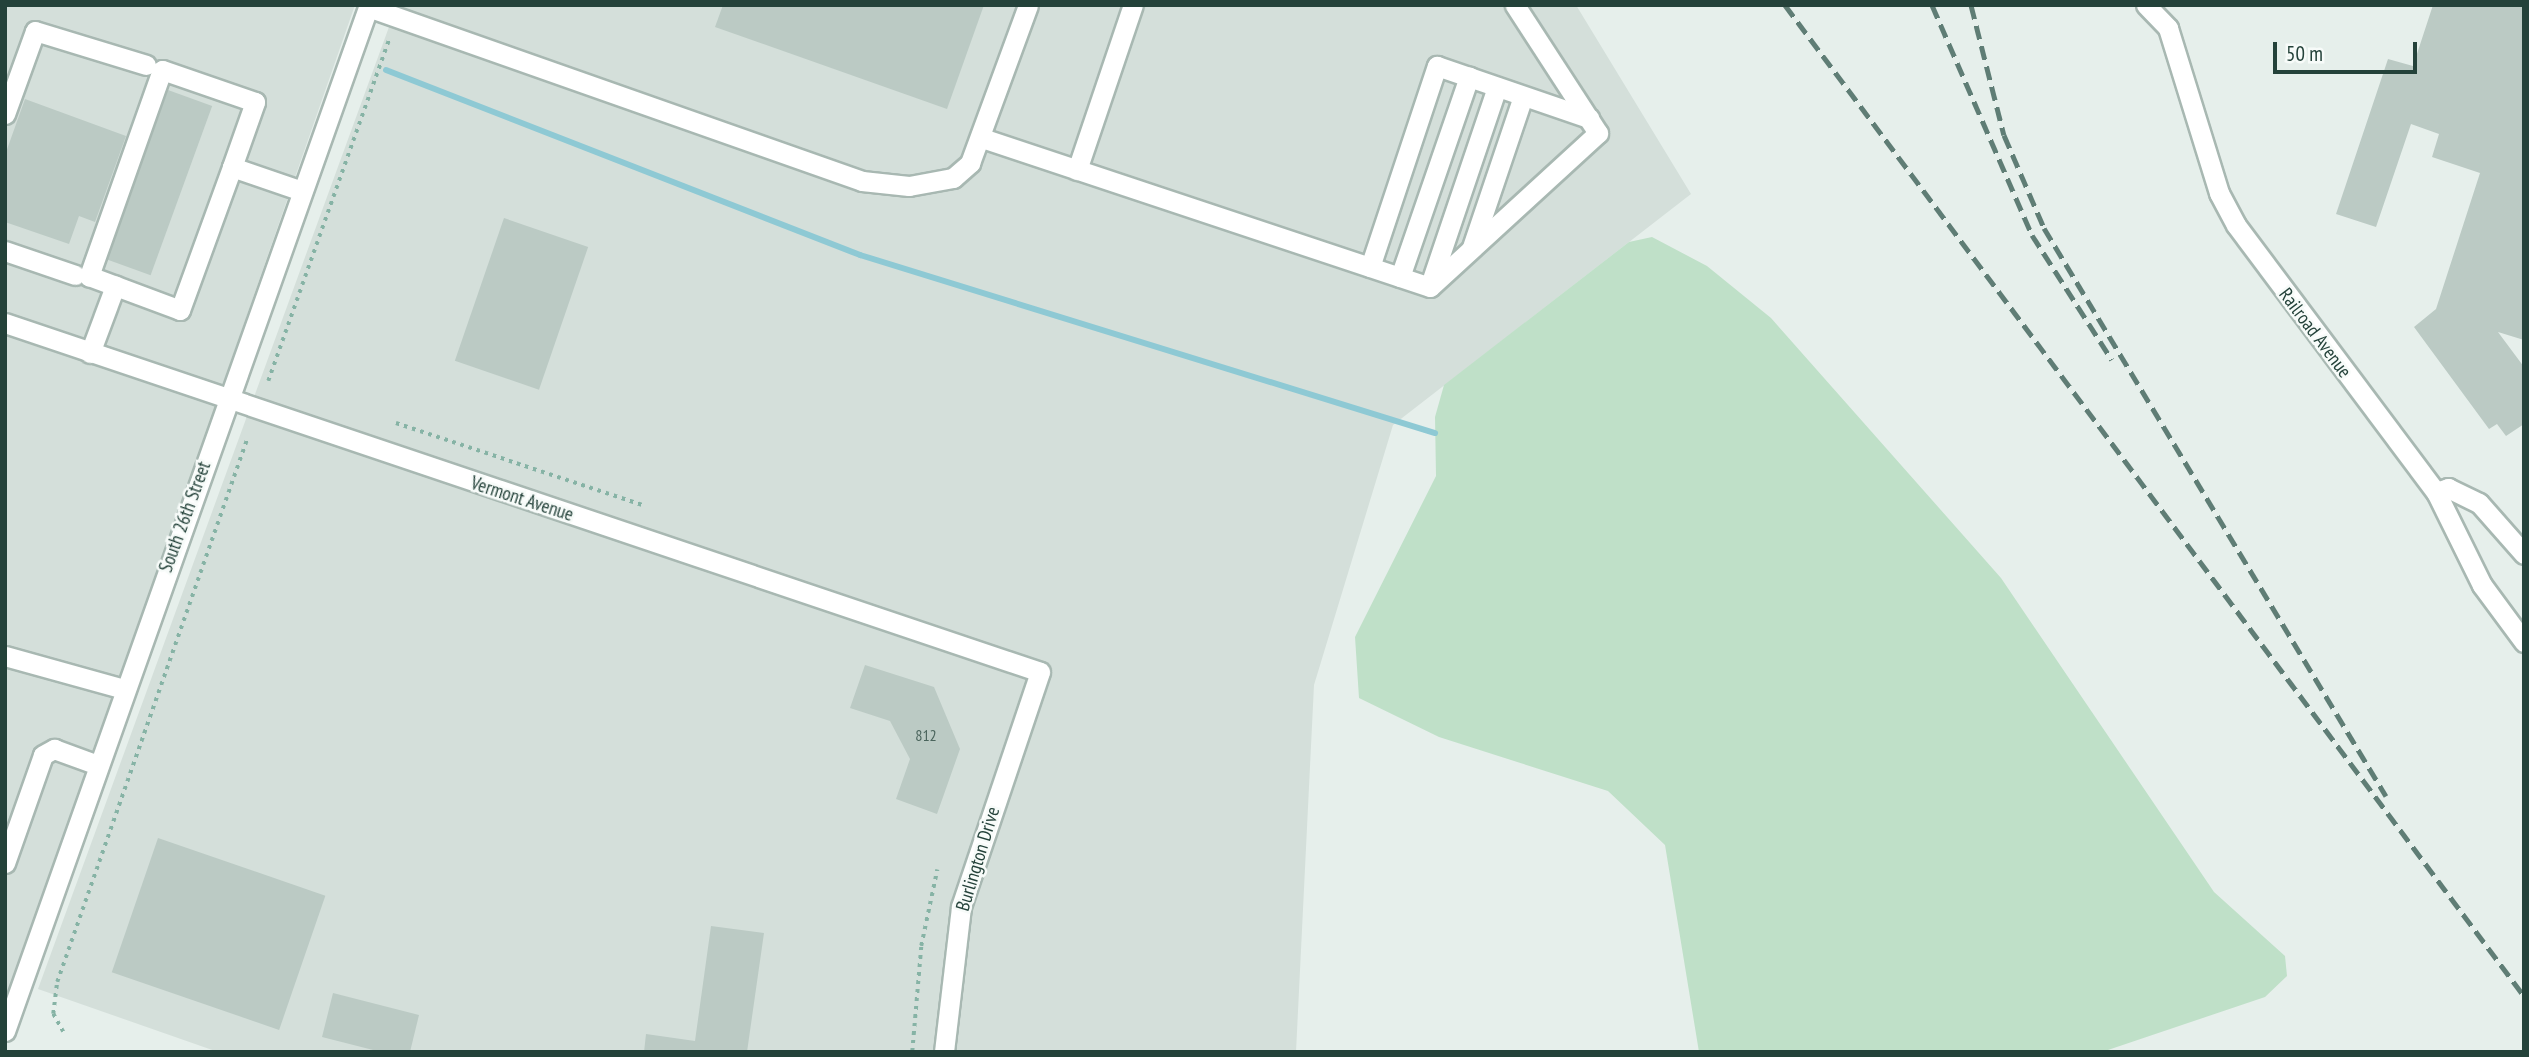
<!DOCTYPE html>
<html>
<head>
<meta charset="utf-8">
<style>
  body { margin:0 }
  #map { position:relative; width:2529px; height:1057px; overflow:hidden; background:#e6efeb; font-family:"PT Sans Narrow",sans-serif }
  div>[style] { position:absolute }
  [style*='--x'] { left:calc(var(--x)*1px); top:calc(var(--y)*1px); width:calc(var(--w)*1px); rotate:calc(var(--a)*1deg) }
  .built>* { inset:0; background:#d4dfda }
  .green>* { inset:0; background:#bfe0c8 }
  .stream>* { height:6px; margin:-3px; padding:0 3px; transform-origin:3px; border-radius:3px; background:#8ec9d4 }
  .building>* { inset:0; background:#bbcac4; transform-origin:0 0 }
  .path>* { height:3.5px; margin-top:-1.75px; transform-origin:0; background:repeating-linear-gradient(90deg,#86b3a5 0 3.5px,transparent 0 8.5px) }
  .roads { filter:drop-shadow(2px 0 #a8b8b2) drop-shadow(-2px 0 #a8b8b2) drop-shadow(0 2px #a8b8b2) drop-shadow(0 -2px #a8b8b2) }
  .minor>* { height:19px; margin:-9.5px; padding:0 9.5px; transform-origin:9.5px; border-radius:9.5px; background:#fff }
  .rail>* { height:5px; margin-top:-2.5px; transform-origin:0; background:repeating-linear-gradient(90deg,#5f7d75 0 14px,transparent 0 21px) }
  span { translate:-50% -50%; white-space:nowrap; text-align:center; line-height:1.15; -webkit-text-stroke:5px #f7fbf9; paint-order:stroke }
  .number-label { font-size:16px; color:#4a645c }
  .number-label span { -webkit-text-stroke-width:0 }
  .street-label { font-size:19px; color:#24423a }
  .frame { position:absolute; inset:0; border:7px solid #24423a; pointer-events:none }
  .scale { position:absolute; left:2273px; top:42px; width:144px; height:32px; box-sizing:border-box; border:4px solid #24423a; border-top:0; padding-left:9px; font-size:21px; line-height:24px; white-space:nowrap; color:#24423a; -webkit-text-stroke:5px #f7fbf9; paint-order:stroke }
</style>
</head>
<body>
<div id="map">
  <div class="built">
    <i style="clip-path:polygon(5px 5px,355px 5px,5px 1010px)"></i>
    <i style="clip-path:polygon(397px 5px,1576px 5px,1691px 194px,1393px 425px,1314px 685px,1296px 1052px,218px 1052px,38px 989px)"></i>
  </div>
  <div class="green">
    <i style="clip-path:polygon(1652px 237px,1707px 266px,1771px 318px,2001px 578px,2214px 892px,2285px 956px,2287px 976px,2265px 997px,2102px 1052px,1699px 1052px,1665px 845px,1608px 791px,1439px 737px,1359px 698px,1355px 637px,1436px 476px,1435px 417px,1444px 385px,1629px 242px)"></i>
  </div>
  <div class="stream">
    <i style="--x:386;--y:70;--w:509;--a:21.32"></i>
    <i style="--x:860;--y:255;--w:602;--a:17.2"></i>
  </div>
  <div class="building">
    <i style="clip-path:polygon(723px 5px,984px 5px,947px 109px,715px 27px)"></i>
    <i style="clip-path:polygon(2433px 5px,2524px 5px,2524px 340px,2498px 332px,2524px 367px,2524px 424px,2506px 436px,2497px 424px,2489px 429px,2414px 327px,2436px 309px,2480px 173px,2432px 157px,2439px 134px,2411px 124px,2376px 227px,2336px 214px,2388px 59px,2413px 66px)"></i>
    <i style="left:168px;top:90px;width:47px;height:180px;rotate:20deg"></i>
    <i style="clip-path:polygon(25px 99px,126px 136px,95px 222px,79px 216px,69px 244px,5px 222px,5px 155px)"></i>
    <i style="left:504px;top:218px;width:89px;height:151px;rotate:19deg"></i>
    <i style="clip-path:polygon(865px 665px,934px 687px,960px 749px,937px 814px,896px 799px,910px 759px,890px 721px,850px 708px)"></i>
    <i style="left:158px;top:838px;width:177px;height:142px;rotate:19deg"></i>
    <i style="clip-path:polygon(711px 926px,764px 933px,747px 1052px,644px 1052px,646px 1034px,695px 1041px)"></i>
    <i style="clip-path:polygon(333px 993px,419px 1015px,410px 1052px,381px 1052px,322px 1037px)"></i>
  </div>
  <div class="path">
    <i style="--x:268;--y:381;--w:362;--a:-70.5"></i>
    <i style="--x:396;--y:423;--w:259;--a:18.4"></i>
    <i style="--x:63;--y:1032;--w:21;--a:-119"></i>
    <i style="--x:53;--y:1014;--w:32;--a:-83"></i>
    <i style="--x:57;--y:982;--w:575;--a:-70.71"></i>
    <i style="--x:912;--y:1052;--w:106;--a:-85.1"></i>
    <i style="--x:921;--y:946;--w:78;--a:-78.1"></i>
  </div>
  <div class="roads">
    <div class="minor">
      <i style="--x:2146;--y:5;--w:32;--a:46"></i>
      <i style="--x:2168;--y:28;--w:173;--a:72.8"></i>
      <i style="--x:2219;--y:193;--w:36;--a:62"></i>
      <i style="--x:2236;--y:225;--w:334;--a:53.2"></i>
      <i style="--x:2436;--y:492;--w:104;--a:63.7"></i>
      <i style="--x:2482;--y:585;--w:71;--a:53.6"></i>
      <i style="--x:368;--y:7;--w:524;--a:19.4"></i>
      <i style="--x:862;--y:181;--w:47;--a:6.1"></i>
      <i style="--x:909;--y:186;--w:45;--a:-10.3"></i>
      <i style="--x:953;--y:178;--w:23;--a:-41"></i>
      <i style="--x:970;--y:163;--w:168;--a:-69.8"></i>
      <i style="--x:5;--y:114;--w:88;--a:-70.1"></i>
      <i style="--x:35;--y:31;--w:116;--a:17"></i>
      <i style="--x:982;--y:138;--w:472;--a:18.4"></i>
      <i style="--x:1430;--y:287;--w:228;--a:-42.5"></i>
      <i style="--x:1598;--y:133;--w:153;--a:-123"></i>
      <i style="--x:232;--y:167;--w:69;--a:-70.5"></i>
      <i style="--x:255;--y:102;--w:98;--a:-161"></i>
      <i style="--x:162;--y:70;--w:219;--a:109.5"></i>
      <i style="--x:89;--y:276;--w:97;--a:20.5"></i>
      <i style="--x:180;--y:310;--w:152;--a:-70"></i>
      <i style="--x:232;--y:167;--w:74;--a:18.9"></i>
      <i style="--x:1077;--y:170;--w:174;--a:-71.3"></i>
      <i style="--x:1472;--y:247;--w:159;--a:-71.3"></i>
      <i style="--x:5;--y:251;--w:74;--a:18.9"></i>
      <i style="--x:1370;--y:267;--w:212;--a:-71.6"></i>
      <i style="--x:1437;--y:66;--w:161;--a:18.9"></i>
      <i style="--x:1400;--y:277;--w:212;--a:-71"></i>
      <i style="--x:1430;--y:285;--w:209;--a:-71.3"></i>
      <i style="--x:5;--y:323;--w:1092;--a:18.63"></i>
      <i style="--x:1040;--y:672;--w:248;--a:108.6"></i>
      <i style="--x:961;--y:907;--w:146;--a:96.7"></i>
      <i style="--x:90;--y:353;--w:72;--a:-69.5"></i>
      <i style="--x:2436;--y:492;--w:13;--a:-18"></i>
      <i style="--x:2448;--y:488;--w:34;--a:26"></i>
      <i style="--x:2479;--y:503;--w:68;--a:48.6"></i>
      <i style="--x:5;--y:656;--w:123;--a:15.5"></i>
      <i style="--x:5;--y:863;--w:114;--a:-70.6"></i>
      <i style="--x:43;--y:755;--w:13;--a:-29"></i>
      <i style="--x:54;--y:749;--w:47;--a:20"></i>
      <i style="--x:5;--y:1031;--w:1089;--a:-70.47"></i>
    </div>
  </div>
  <div class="rail">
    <i style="--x:1785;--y:5;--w:1236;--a:53.29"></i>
    <i style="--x:1932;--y:5;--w:251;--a:66.5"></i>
    <i style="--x:2032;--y:235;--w:148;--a:57.4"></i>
    <i style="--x:1971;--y:5;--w:134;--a:75.8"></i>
    <i style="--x:2004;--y:135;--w:101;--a:66.7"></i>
    <i style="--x:2044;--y:228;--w:663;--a:58.95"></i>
  </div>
  <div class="number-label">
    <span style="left:926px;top:735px">812</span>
  </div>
  <div class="street-label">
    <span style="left:2315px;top:333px;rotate:53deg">Railroad Avenue</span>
    <span style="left:522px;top:499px;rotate:18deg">Vermont Avenue</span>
    <span style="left:185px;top:517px;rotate:-70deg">South 26th Street</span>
    <span style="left:978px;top:859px;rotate:-73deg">Burlington Drive</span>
  </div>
  <div class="frame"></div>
  <div class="scale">50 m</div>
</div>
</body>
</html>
